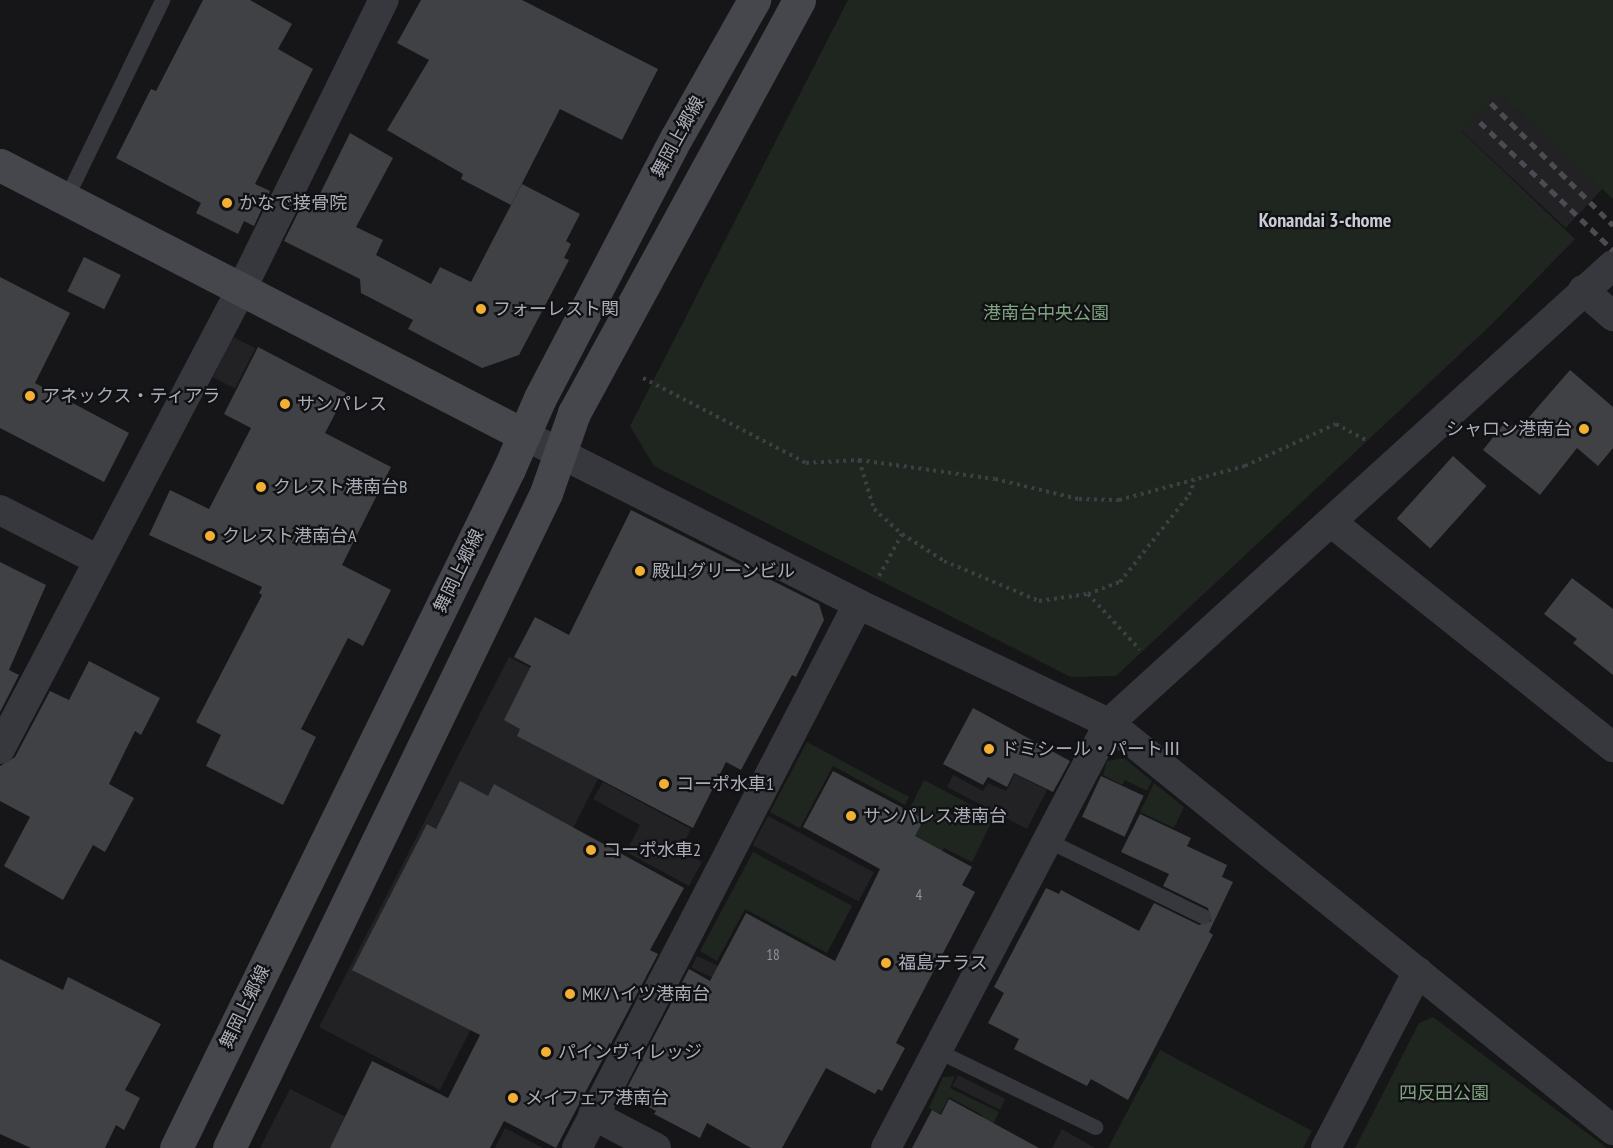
<!DOCTYPE html>
<html>
<head>
<meta charset="utf-8">
<style>
  body { margin:0 }
  #map { position:relative; width:1613px; height:1148px; overflow:hidden; background:#161618; font-family:"PT Sans Narrow","Noto Sans JP",sans-serif }
  div>[style] { position:absolute }
  [style*='--x'] { left:calc(var(--x)*1px); top:calc(var(--y)*1px); width:calc(var(--w)*1px); rotate:calc(var(--a)*1deg) }
  .built>* { inset:0; background:#222225; transform-origin:0 0 }
  .green>* { inset:0; background:#1e261f }
  .building>* { inset:0; background:#404145; transform-origin:0 0 }
  .path>* { height:4px; margin-top:-2px; transform-origin:0; background:repeating-linear-gradient(90deg,#3d3f44 0 3px,transparent 0 7.5px) }
  .lane>* { height:15px; margin:-7.5px; padding:0 7.5px; transform-origin:7.5px; border-radius:7.5px; background:#37383d }
  .street>* { height:30px; margin:-15px; padding:0 15px; transform-origin:15px; border-radius:15px; background:#37383d }
  .secondary>* { height:33px; margin:-16.5px; padding:0 16.5px; transform-origin:16.5px; border-radius:16.5px; background:#45474d }
  .rail>* { height:4.5px; margin-top:-2.25px; transform-origin:0; background:repeating-linear-gradient(90deg,#4a4c52 0 8px,transparent 0 14px) }
  .dots>* { width:16px; height:16px; translate:-50% -50%; box-sizing:border-box; border:3px solid #111113; border-radius:50% }
  span { translate:-50% -50%; white-space:nowrap; text-align:center; line-height:1.15; -webkit-text-stroke:4.5px #111113; paint-order:stroke }
  .number-label { font-size:15px; color:#8e929b }
  .number-label span { -webkit-text-stroke-width:0 }
  .street-label { font-size:18px; color:#a8adb8 }
  .poi-label { font-size:18px; color:#a8adb8 }
  .left { translate:0 -50%; text-align:left }
  .right { translate:-100% -50%; text-align:right }
  .park-label { font-size:18px; color:#7fa381 }
  .neighbourhood-label { font-size:20px; color:#c9ccd4; font-weight:700 }
</style>
</head>
<body>
<div id="map">
  <div class="built">
    <i style="left:1498px;top:91px;width:143px;height:54px;rotate:43deg"></i>
    <i style="left:233px;top:337px;width:25px;height:45px;rotate:27deg"></i>
    <i style="clip-path:polygon(509px 657px,632px 720px,599px 777px,440px 1090px,319px 1027px)"></i>
    <i style="clip-path:polygon(1015px 774px,1047px 790px,1027px 829px,947px 787px,953px 775px,983px 791px,988px 783px,1006px 791px)"></i>
    <i style="clip-path:polygon(603px 782px,691px 829px,680px 850px,702px 862px,689px 886px,626px 852px,640px 825px,593px 799px)"></i>
    <i style="left:768px;top:816px;width:120px;height:33px;rotate:28deg"></i>
    <i style="left:697px;top:956px;width:68px;height:13px;rotate:25deg"></i>
    <i style="left:958px;top:1075px;width:53px;height:12px;rotate:27deg"></i>
    <i style="clip-path:polygon(290px 1089px,406px 1147px,405px 1148px,260px 1148px)"></i>
    <i style="clip-path:polygon(505px 1128px,543px 1148px,495px 1148px)"></i>
    <i style="clip-path:polygon(1062px 1129px,1095px 1148px,1052px 1148px)"></i>
  </div>
  <div class="green">
    <i style="clip-path:polygon(848px 0,1613px 0,1613px 199px,1498px 92px,1461px 131px,1575px 239px,1492px 324px,1116px 676px,1071px 677px,654px 466px,630px 426px)"></i>
    <i style="clip-path:polygon(807px 742px,909px 797px,905px 805px,833px 766px,800px 828px,770px 812px)"></i>
    <i style="clip-path:polygon(1124px 758px,1152px 781px,1147px 791px,1125px 780px,1122px 785px,1103px 775px,1107px 761px)"></i>
    <i style="clip-path:polygon(924px 780px,994px 817px,972px 862px,944px 848px,937px 860px,910px 847px,916px 834px,901px 826px)"></i>
    <i style="clip-path:polygon(1154px 783px,1184px 807px,1174px 828px,1140px 812px)"></i>
    <i style="clip-path:polygon(753px 852px,852px 906px,827px 953px,745px 909px,717px 961px,700px 951px)"></i>
    <i style="clip-path:polygon(1433px 1017px,1607px 1148px,1355px 1148px,1419px 1023px)"></i>
    <i style="clip-path:polygon(1160px 1050px,1312px 1131px,1303px 1148px,1108px 1148px)"></i>
    <i style="clip-path:polygon(955px 1076px,950px 1088px,999px 1112px,989px 1132px,976px 1125px,982px 1115px,949px 1097px,940px 1114px,929px 1108px,943px 1077px)"></i>
  </div>
  <div class="building">
    <i style="clip-path:polygon(203px 0,250px 0,292px 24px,278px 49px,313px 69px,255px 184px,270px 191px,254px 226px,244px 221px,238px 234px,196px 213px,201px 203px,116px 158px,151px 89px,156px 91px)"></i>
    <i style="clip-path:polygon(421px 0,522px 0,658px 69px,622px 140px,560px 109px,511px 205px,461px 179px,463px 174px,387px 130px,429px 60px,397px 43px)"></i>
    <i style="clip-path:polygon(350px 133px,393px 158px,356px 227px,383px 240px,376px 255px,431px 284px,440px 267px,471px 282px,522px 184px,580px 214px,566px 241px,571px 244px,564px 258px,569px 260px,519px 355px,482px 368px,408px 329px,413px 320px,361px 293px,360px 279px,284px 241px,301px 207px,311px 212px)"></i>
    <i style="left:84px;top:257px;width:41px;height:38px;rotate:26deg"></i>
    <i style="clip-path:polygon(0 277px,70px 313px,35px 383px,129px 433px,104px 482px,0 428px)"></i>
    <i style="clip-path:polygon(258px 347px,346px 393px,325px 433px,391px 467px,342px 565px,391px 590px,363px 646px,348px 638px,301px 729px,316px 737px,283px 805px,206px 766px,221px 735px,196px 722px,262px 595px,259px 593px,262px 587px,149px 535px,170px 490px,209px 509px,251px 428px,224px 414px)"></i>
    <i style="clip-path:polygon(1570px 370px,1613px 407px,1613px 448px,1598px 466px,1577px 448px,1540px 495px,1483px 450px,1506px 421px,1518px 430px)"></i>
    <i style="left:1453px;top:456px;width:45px;height:84px;rotate:42deg"></i>
    <i style="clip-path:polygon(631px 510px,819px 604px,824px 620px,796px 677px,792px 675px,741px 770px,726px 762px,693px 828px,517px 736px,520px 729px,504px 720px,531px 666px,514px 657px,535px 617px,569px 635px)"></i>
    <i style="clip-path:polygon(0 562px,46px 585px,9px 670px,19px 675px,0 712px)"></i>
    <i style="clip-path:polygon(1572px 578px,1613px 609px,1613px 675px,1573px 643px,1577px 639px,1544px 614px)"></i>
    <i style="clip-path:polygon(89px 661px,160px 698px,141px 735px,135px 731px,109px 784px,134px 798px,105px 852px,93px 845px,63px 900px,4px 866px,30px 817px,0 801px,0 766px,15px 757px,50px 691px,69px 700px)"></i>
    <i style="clip-path:polygon(973px 708px,1070px 761px,1053px 792px,1014px 773px,1007px 787px,988px 777px,983px 785px,943px 764px)"></i>
    <i style="clip-path:polygon(833px 771px,924px 819px,915px 836px,972px 867px,962px 885px,975px 892px,896px 1043px,905px 1048px,882px 1091px,878px 1089px,875px 1094px,826px 1068px,782px 1148px,751px 1148px,707px 1123px,700px 1138px,654px 1114px,656px 1111px,643px 1104px,645px 1100px,626px 1090px,689px 969px,710px 981px,746px 913px,835px 961px,880px 869px,803px 827px)"></i>
    <i style="left:1101px;top:776px;width:47px;height:45px;rotate:25deg"></i>
    <i style="clip-path:polygon(460px 781px,488px 796px,494px 784px,684px 888px,650px 950px,658px 954px,556px 1148px,504px 1121px,490px 1148px,330px 1148px,372px 1061px,448px 1098px,480px 1035px,352px 970px,427px 824px,436px 829px)"></i>
    <i style="clip-path:polygon(1140px 814px,1191px 838px,1187px 846px,1227px 865px,1222px 877px,1233px 882px,1209px 932px,1213px 935px,1128px 1100px,1091px 1079px,1087px 1086px,1014px 1049px,1019px 1039px,988px 1023px,1004px 993px,994px 987px,1046px 888px,1059px 894px,1061px 890px,1139px 931px,1154px 903px,1199px 925px,1211px 921px,1208px 908px,1163px 886px,1169px 874px,1121px 852px)"></i>
    <i style="clip-path:polygon(0 959px,63px 990px,68px 977px,161px 1024px,125px 1090px,140px 1098px,124px 1130px,116px 1125px,105px 1148px,31px 1148px,0 1134px)"></i>
    <i style="clip-path:polygon(949px 1099px,1039px 1148px,912px 1148px,932px 1110px,941px 1115px)"></i>
  </div>
  <div class="path">
    <i style="--x:643;--y:378;--w:184;--a:27.5"></i>
    <i style="--x:806;--y:463;--w:53;--a:-3.2"></i>
    <i style="--x:859;--y:460;--w:137;--a:8"></i>
    <i style="--x:995;--y:479;--w:86;--a:13.4"></i>
    <i style="--x:1079;--y:499;--w:40;--a:1.4"></i>
    <i style="--x:1119;--y:500;--w:131;--a:-15.1"></i>
    <i style="--x:1245;--y:466;--w:100;--a:-24.8"></i>
    <i style="--x:1336;--y:424;--w:36;--a:28"></i>
    <i style="--x:859;--y:460;--w:51;--a:73"></i>
    <i style="--x:874;--y:509;--w:38;--a:42"></i>
    <i style="--x:902;--y:534;--w:50;--a:32.7"></i>
    <i style="--x:944;--y:561;--w:103;--a:22.8"></i>
    <i style="--x:1039;--y:601;--w:49;--a:-8.1"></i>
    <i style="--x:1088;--y:594;--w:76;--a:47.1"></i>
    <i style="--x:879;--y:576;--w:48;--a:-61.3"></i>
    <i style="--x:1088;--y:594;--w:34;--a:-21"></i>
    <i style="--x:1120;--y:582;--w:111;--a:-51.6"></i>
    <i style="--x:1189;--y:495;--w:16;--a:-68"></i>
  </div>
  <div class="lane">
    <i style="--x:66;--y:198;--w:220;--a:-64.1"></i>
    <i style="--x:1045;--y:839;--w:176;--a:26"></i>
    <i style="--x:936;--y:1050;--w:177;--a:25.8"></i>
  </div>
  <div class="street">
    <i style="--x:1583;--y:290;--w:40;--a:41"></i>
    <i style="--x:524;--y:435;--w:374;--a:26.8"></i>
    <i style="--x:858;--y:604;--w:278;--a:25.4"></i>
    <i style="--x:1109;--y:723;--w:648;--a:38.92"></i>
    <i style="--x:0;--y:510;--w:110;--a:27"></i>
    <i style="--x:1331;--y:522;--w:361;--a:38.6"></i>
    <i style="--x:0;--y:749;--w:521;--a:-62.3"></i>
    <i style="--x:242;--y:288;--w:321;--a:-63.8"></i>
    <i style="--x:593;--y:1115;--w:71;--a:27.6"></i>
    <i style="--x:577;--y:1148;--w:612;--a:-62.68"></i>
    <i style="--x:886;--y:1148;--w:480;--a:-62.3"></i>
    <i style="--x:1109;--y:723;--w:681;--a:-42.26"></i>
    <i style="--x:1326;--y:1148;--w:199;--a:-62.5"></i>
  </div>
  <div class="secondary">
    <i style="--x:0;--y:165;--w:589;--a:27.26"></i>
    <i style="--x:176;--y:1148;--w:756;--a:-63.88"></i>
    <i style="--x:509;--y:469;--w:77;--a:-66.4"></i>
    <i style="--x:540;--y:398;--w:293;--a:-62.4"></i>
    <i style="--x:676;--y:138;--w:159;--a:-60.5"></i>
    <i style="--x:229;--y:1148;--w:728;--a:-64.17"></i>
    <i style="--x:546;--y:493;--w:85;--a:-70.7"></i>
    <i style="--x:574;--y:413;--w:470;--a:-61.4"></i>
  </div>
  <div class="rail">
    <i style="--x:1491;--y:103;--w:173;--a:45"></i>
    <i style="--x:1480;--y:122;--w:185;--a:43.9"></i>
  </div>
  <div class="dots">
    <i style="left:227px;top:203px;background:#f2b134"></i>
    <i style="left:481px;top:309px;background:#f2b134"></i>
    <i style="left:30px;top:396px;background:#f2b134"></i>
    <i style="left:285px;top:404px;background:#f2b134"></i>
    <i style="left:1584px;top:429px;background:#f2b134"></i>
    <i style="left:261px;top:487px;background:#f2b134"></i>
    <i style="left:210px;top:536px;background:#f2b134"></i>
    <i style="left:640px;top:571px;background:#f2b134"></i>
    <i style="left:989px;top:749px;background:#f2b134"></i>
    <i style="left:664px;top:784px;background:#f2b134"></i>
    <i style="left:851px;top:816px;background:#f2b134"></i>
    <i style="left:591px;top:850px;background:#f2b134"></i>
    <i style="left:886px;top:963px;background:#f2b134"></i>
    <i style="left:570px;top:994px;background:#f2b134"></i>
    <i style="left:546px;top:1052px;background:#f2b134"></i>
    <i style="left:513px;top:1098px;background:#f2b134"></i>
  </div>
  <div class="number-label">
    <span style="left:919px;top:895px">4</span>
    <span style="left:773px;top:955px">18</span>
  </div>
  <div class="street-label">
    <span style="left:678px;top:137px;rotate:-61deg">舞岡上郷線</span>
    <span style="left:459px;top:571px;rotate:-64deg">舞岡上郷線</span>
    <span style="left:245px;top:1007px;rotate:-64deg">舞岡上郷線</span>
  </div>
  <div class="poi-label">
    <span class="left" style="left:239px;top:203px">かなで接骨院</span>
    <span class="left" style="left:493px;top:309px">フォーレスト関</span>
    <span class="left" style="left:42px;top:396px">アネックス・ティアラ</span>
    <span class="left" style="left:297px;top:404px">サンパレス</span>
    <span class="right" style="left:1572px;top:429px">シャロン港南台</span>
    <span class="left" style="left:273px;top:487px">クレスト港南台B</span>
    <span class="left" style="left:222px;top:536px">クレスト港南台A</span>
    <span class="left" style="left:652px;top:571px">殿山グリーンビル</span>
    <span class="left" style="left:1001px;top:749px">ドミシール・パートⅢ</span>
    <span class="left" style="left:676px;top:784px">コーポ水車1</span>
    <span class="left" style="left:863px;top:816px">サンパレス港南台</span>
    <span class="left" style="left:603px;top:850px">コーポ水車2</span>
    <span class="left" style="left:898px;top:963px">福島テラス</span>
    <span class="left" style="left:582px;top:994px">MKハイツ港南台</span>
    <span class="left" style="left:558px;top:1052px">パインヴィレッジ</span>
    <span class="left" style="left:525px;top:1098px">メイフェア港南台</span>
  </div>
  <div class="park-label">
    <span style="left:1046px;top:313px">港南台中央公園</span>
    <span style="left:1444px;top:1093px">四反田公園</span>
  </div>
  <div class="neighbourhood-label">
    <span style="left:1325px;top:220px">Konandai 3-chome</span>
  </div>
</div>
</body>
</html>
